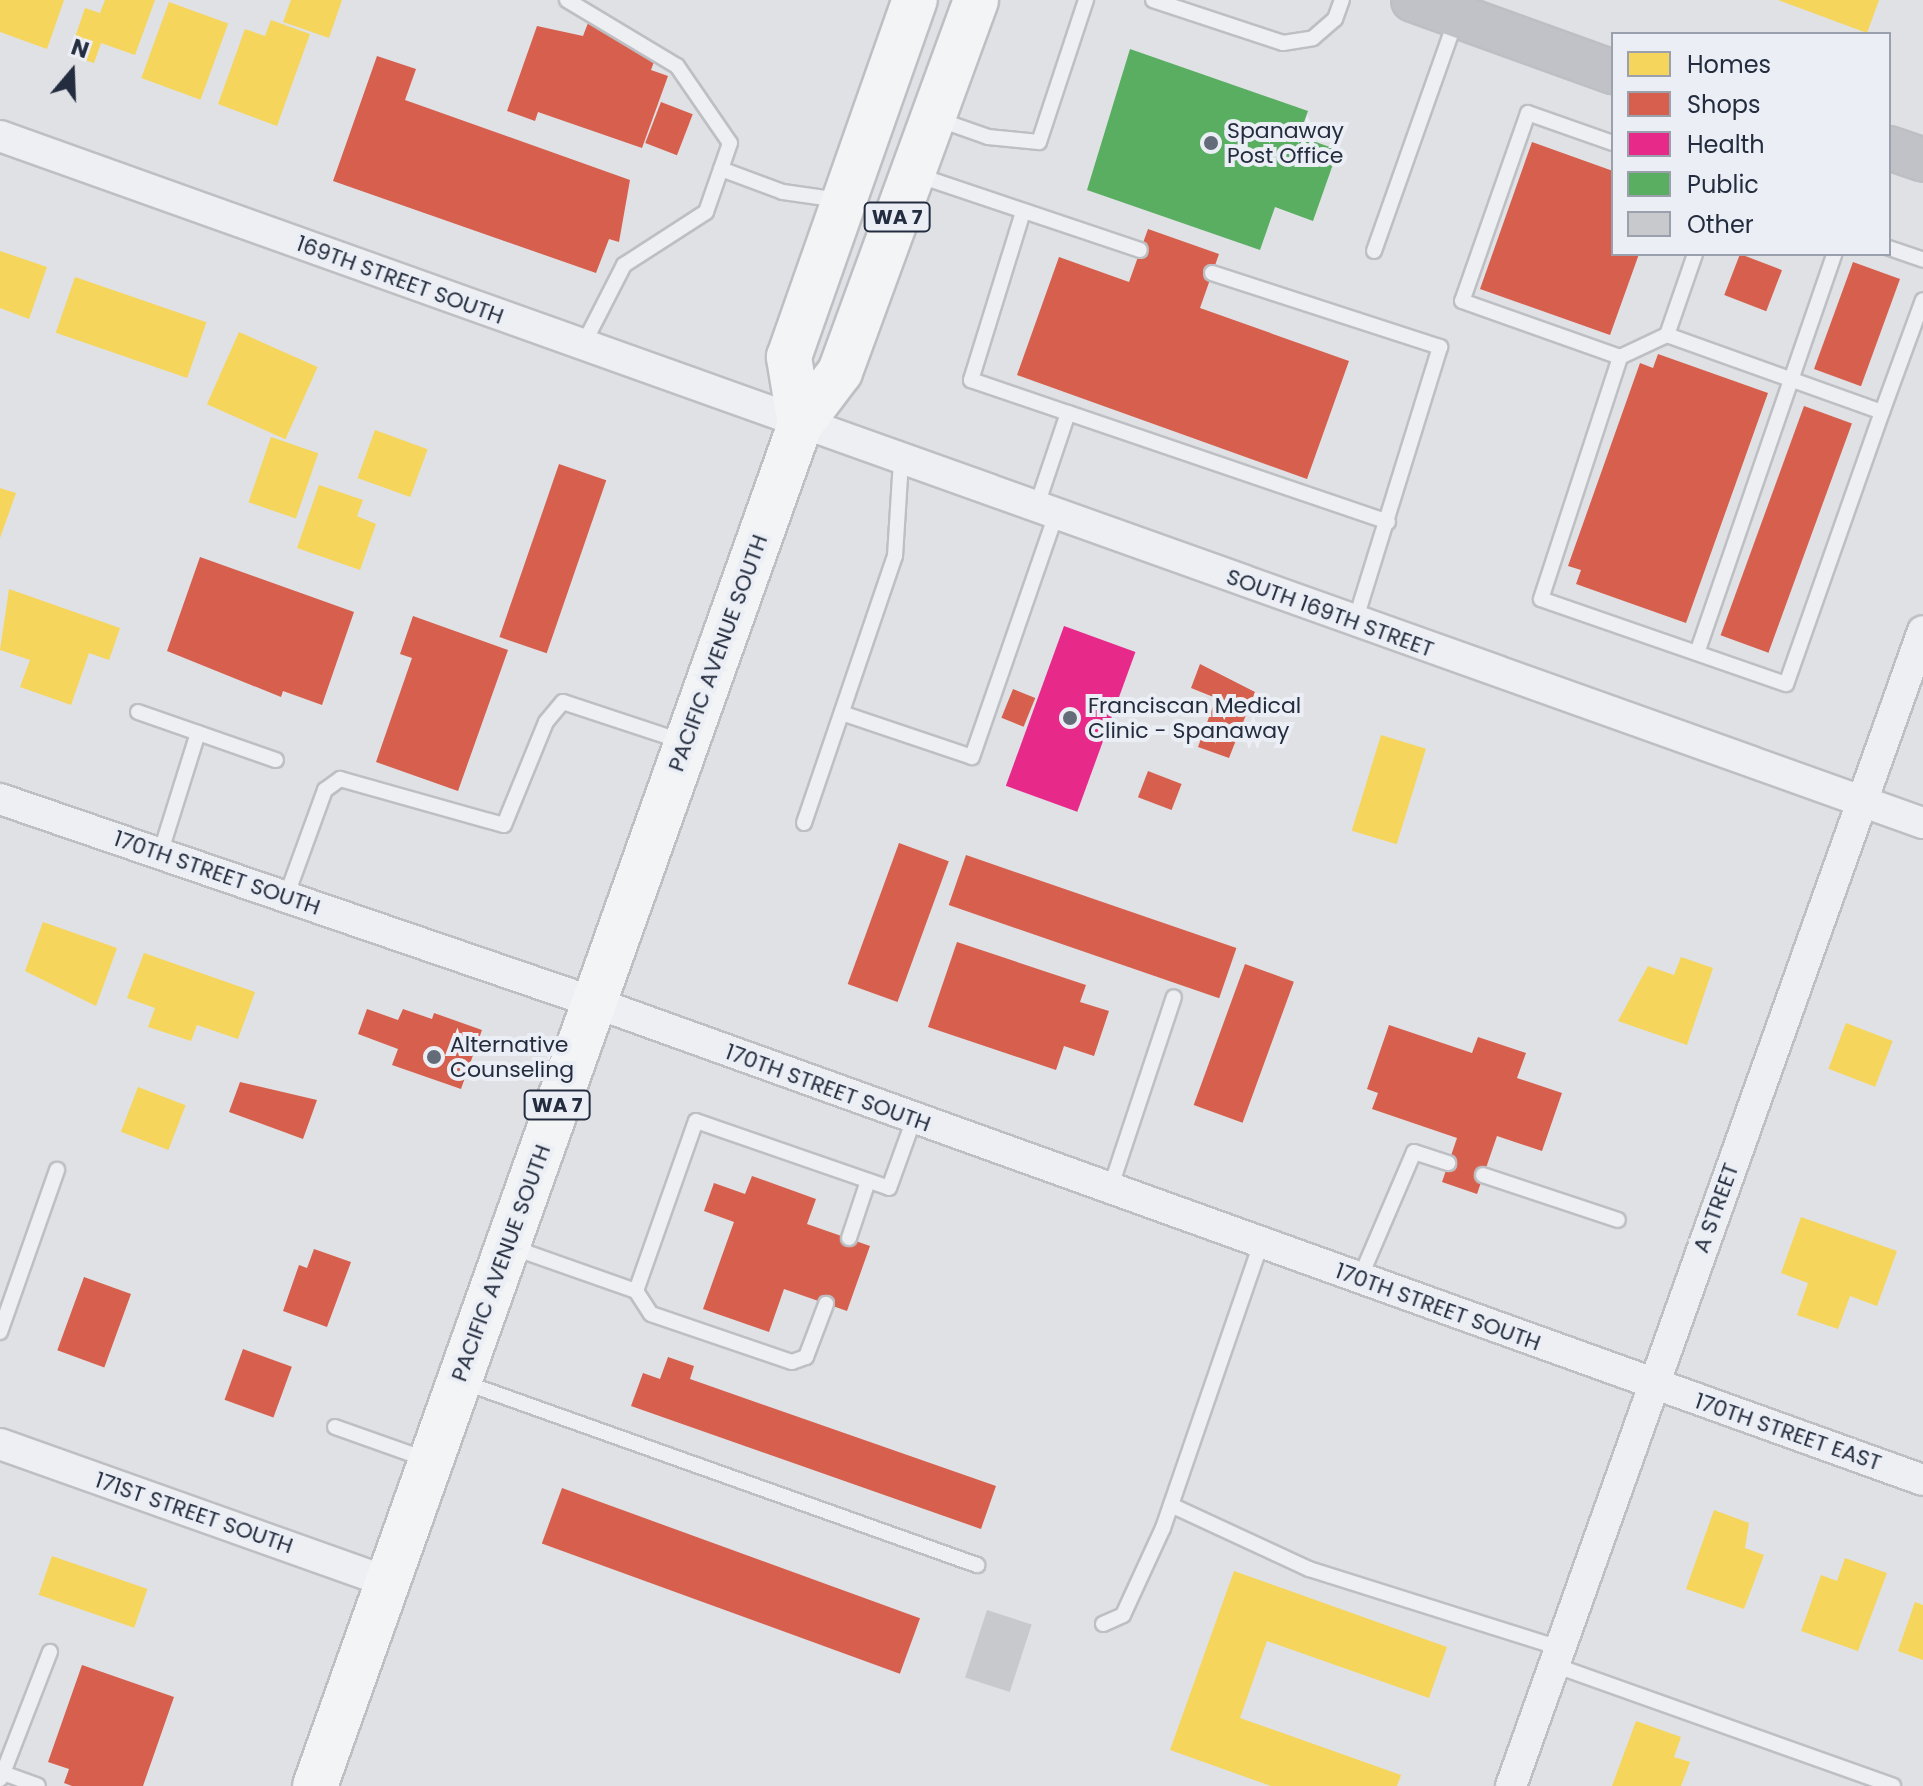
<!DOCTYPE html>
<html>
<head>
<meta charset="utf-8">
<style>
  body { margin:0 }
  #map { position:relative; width:1923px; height:1786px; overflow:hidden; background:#dfe1e5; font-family:Poppins,sans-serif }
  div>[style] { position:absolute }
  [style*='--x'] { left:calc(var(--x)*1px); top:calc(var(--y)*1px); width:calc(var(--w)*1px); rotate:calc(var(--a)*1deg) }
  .homes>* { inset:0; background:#f6d55c; transform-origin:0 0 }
  .shops>* { inset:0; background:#d6604d; transform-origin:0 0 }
  .health>* { inset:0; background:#e7298a; transform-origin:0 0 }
  .public>* { inset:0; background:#5aae61 }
  .building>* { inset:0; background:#c7c9cd; transform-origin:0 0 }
  .roads { filter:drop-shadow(2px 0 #bdbfc3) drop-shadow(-2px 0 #bdbfc3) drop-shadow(0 2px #bdbfc3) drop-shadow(0 -2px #bdbfc3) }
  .lane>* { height:14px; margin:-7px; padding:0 7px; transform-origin:7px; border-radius:7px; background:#eeeff2 }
  .street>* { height:30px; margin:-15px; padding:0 15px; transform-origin:15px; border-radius:15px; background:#eeeff2 }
  .secondary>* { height:42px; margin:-21px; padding:0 21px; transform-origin:21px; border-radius:21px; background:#c0c2c8 }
  .primary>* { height:44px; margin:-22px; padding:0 22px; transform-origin:22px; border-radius:22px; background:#f3f4f5 }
  .dots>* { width:22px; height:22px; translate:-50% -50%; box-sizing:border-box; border:4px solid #ebeff5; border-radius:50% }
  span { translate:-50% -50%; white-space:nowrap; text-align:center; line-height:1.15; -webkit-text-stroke:8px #ebeff5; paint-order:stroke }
  .shield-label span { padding:2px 6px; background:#ebeff5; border:2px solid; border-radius:6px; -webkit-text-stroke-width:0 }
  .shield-label { font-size:20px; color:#242d3f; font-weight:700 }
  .poi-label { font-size:22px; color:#242d3f }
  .left { translate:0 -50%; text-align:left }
  .street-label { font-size:22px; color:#242d3f }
  .legend { position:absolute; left:1611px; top:32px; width:280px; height:224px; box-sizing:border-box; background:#ebeff5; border:2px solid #9ba1ac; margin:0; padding:10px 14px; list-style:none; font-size:24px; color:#242d3f }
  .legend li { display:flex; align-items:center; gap:16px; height:40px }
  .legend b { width:40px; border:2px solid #9ba1ac }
  .north { position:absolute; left:32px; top:32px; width:80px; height:80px; -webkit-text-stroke:6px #ebeff5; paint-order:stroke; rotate:19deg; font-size:22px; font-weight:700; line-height:32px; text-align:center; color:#242d3f }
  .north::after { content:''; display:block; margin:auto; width:28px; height:36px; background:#242d3f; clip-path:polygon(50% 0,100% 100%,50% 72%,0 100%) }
</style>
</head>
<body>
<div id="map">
  <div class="homes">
    <i style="clip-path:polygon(0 0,64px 0,47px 49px,0 32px)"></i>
    <i style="clip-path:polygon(105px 0,155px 0,135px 55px,101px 43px,94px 63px,69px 55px,85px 8px,100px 13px)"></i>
    <i style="clip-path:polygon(291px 0,342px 0,329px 38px,283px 22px)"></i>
    <i style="clip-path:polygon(1778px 0,1879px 0,1867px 33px)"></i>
    <i style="left:169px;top:2px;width:63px;height:81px;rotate:20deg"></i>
    <i style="clip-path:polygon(271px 20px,310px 34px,277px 126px,218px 104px,245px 29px,265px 36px)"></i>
    <i style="clip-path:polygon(0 251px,47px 267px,29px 319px,0 308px)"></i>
    <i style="left:75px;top:277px;width:139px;height:59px;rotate:19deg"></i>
    <i style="left:239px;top:332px;width:86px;height:79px;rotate:24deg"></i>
    <i style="left:375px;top:430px;width:56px;height:51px;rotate:20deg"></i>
    <i style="left:271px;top:437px;width:50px;height:69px;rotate:19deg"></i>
    <i style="clip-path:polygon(319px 485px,363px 500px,357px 516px,376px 524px,360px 570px,297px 548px)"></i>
    <i style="clip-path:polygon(0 488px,16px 493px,0 538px)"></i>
    <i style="clip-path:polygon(9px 589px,120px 628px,109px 660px,89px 653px,71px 705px,20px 687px,30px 660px,0 650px)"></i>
    <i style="left:1381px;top:735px;width:47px;height:100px;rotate:17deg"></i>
    <i style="clip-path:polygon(43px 922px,117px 948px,96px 1006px,25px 971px)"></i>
    <i style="clip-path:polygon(144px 953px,255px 992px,238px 1039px,197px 1025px,191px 1041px,148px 1027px,155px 1008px,127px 998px)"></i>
    <i style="clip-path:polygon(1681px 957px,1713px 968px,1687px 1045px,1618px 1021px,1648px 966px,1674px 975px)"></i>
    <i style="left:1846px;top:1023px;width:50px;height:49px;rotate:21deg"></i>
    <i style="left:138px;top:1087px;width:51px;height:48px;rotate:21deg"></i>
    <i style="clip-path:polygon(1801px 1217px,1897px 1251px,1877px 1306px,1850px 1296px,1838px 1329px,1797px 1315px,1808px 1283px,1781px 1273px)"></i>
    <i style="clip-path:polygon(1714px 1510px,1749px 1523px,1745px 1548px,1764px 1555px,1744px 1609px,1686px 1589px)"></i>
    <i style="left:52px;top:1556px;width:101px;height:41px;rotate:19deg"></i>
    <i style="clip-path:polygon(1845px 1558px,1887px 1573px,1858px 1651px,1801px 1631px,1821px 1575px,1837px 1581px)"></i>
    <i style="clip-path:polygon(1234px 1571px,1447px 1647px,1429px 1698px,1267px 1641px,1240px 1718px,1401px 1775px,1397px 1786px,1271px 1786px,1170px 1750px)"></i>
    <i style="clip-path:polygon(1915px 1602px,1923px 1605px,1923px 1660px,1898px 1651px)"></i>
    <i style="clip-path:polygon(1636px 1721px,1681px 1737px,1674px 1757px,1690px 1762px,1681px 1786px,1612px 1786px)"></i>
  </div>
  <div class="shops">
    <i style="clip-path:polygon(588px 23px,637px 46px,635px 52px,655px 59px,651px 70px,668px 76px,642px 148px,538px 112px,535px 121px,507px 111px,537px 26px,583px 36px)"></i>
    <i style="clip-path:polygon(377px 56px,416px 69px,405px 100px,630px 180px,619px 242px,609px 239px,596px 273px,333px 181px)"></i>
    <i style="left:661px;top:102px;width:34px;height:44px;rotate:21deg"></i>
    <i style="clip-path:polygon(1532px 142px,1613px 171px,1613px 254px,1639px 254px,1610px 335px,1480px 289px)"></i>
    <i style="clip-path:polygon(1148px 229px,1219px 254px,1200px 308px,1349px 361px,1307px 479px,1017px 375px,1059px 257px,1129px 282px)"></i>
    <i style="left:1740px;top:254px;width:45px;height:44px;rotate:21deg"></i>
    <i style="left:1853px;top:262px;width:50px;height:114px;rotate:20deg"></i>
    <i style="clip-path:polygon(1658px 354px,1768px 393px,1686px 623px,1576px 584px,1581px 570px,1568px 566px,1640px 363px,1653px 368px)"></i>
    <i style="left:1804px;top:406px;width:51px;height:244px;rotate:20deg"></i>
    <i style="left:559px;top:464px;width:50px;height:183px;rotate:19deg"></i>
    <i style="clip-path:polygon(200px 557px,354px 612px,322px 705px,283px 691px,281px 697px,167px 651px)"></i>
    <i style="clip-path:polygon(413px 616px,508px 650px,458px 791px,376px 762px,412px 658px,400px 654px)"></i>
    <i style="clip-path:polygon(1200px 664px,1255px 692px,1229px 758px,1198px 747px,1216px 698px,1191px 688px)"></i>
    <i style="left:1013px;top:689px;width:24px;height:31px;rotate:22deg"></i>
    <i style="left:1148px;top:771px;width:36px;height:28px;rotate:21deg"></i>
    <i style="left:899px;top:843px;width:53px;height:150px;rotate:20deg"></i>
    <i style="left:966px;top:855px;width:286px;height:53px;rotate:19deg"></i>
    <i style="clip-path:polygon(957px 942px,1086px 985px,1080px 1002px,1109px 1011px,1094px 1056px,1064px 1046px,1056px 1070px,928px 1027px)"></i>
    <i style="left:1245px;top:964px;width:52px;height:150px;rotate:20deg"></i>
    <i style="clip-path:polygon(367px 1009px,398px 1020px,403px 1009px,432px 1019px,434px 1013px,482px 1030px,461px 1089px,392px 1065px,398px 1049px,358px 1034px)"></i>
    <i style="clip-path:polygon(1389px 1025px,1472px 1053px,1478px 1037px,1526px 1053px,1517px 1078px,1562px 1093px,1542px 1151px,1497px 1136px,1477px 1194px,1442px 1182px,1457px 1138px,1372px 1109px,1378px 1093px,1367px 1089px)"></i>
    <i style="clip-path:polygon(240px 1082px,317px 1100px,303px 1139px,229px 1112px)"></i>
    <i style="clip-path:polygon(752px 1176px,816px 1199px,807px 1224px,870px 1246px,847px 1311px,784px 1289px,769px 1332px,703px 1309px,734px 1222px,704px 1211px,714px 1183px,745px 1194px)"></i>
    <i style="clip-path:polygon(314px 1249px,351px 1262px,327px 1327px,283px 1311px,299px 1265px,307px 1268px)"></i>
    <i style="left:84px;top:1277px;width:50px;height:78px;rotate:20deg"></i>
    <i style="left:243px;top:1349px;width:52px;height:54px;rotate:20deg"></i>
    <i style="clip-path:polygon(668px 1357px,694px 1366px,690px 1379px,996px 1486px,981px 1529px,631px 1406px,643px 1373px,660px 1379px)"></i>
    <i style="left:562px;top:1488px;width:381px;height:59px;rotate:20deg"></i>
    <i style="clip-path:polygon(82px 1665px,174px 1697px,143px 1786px,72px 1786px,64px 1783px,69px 1769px,48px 1762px)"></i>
  </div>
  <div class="health">
    <i style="left:1064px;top:626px;width:76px;height:170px;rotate:20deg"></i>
  </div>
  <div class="public">
    <i style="clip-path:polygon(1130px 49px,1308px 111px,1299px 136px,1338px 150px,1313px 221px,1275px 207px,1260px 250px,1087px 190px)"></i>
  </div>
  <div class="building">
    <i style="left:987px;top:1610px;width:47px;height:71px;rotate:18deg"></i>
  </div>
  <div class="roads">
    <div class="lane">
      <i style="--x:567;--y:0;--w:128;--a:31"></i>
      <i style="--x:677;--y:66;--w:93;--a:55.5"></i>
      <i style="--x:730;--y:143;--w:73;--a:109.2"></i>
      <i style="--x:706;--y:212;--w:98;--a:147.1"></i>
      <i style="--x:624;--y:265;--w:90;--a:117.1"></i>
      <i style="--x:1153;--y:0;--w:137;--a:18.3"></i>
      <i style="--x:1283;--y:43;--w:30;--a:-9"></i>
      <i style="--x:1313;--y:38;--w:29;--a:-41"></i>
      <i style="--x:1335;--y:19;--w:20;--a:-70"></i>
      <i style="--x:937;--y:119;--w:54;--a:19.4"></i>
      <i style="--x:988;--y:137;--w:51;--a:5.6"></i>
      <i style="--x:1039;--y:142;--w:150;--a:-71.7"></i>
      <i style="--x:1613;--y:143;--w:90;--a:-160.6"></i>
      <i style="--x:1528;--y:113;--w:199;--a:109.3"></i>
      <i style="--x:1462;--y:301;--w:168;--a:19.5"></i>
      <i style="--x:1620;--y:357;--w:52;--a:-25.1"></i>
      <i style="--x:1667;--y:335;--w:228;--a:19.7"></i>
      <i style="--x:1882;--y:412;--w:288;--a:109.4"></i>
      <i style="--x:1786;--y:684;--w:259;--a:-160.9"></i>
      <i style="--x:1541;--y:599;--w:255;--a:-71.9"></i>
      <i style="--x:721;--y:169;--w:66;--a:20.4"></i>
      <i style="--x:783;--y:192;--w:57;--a:8.1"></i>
      <i style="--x:917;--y:175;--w:235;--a:18.6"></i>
      <i style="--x:1023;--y:212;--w:176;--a:107.2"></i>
      <i style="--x:971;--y:380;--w:102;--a:18.8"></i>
      <i style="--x:1068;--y:413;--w:100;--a:108.6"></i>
      <i style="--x:1889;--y:248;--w:36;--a:19"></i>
      <i style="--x:1374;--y:251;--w:245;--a:-70.5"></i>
      <i style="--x:1212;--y:273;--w:240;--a:18"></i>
      <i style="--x:1440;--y:347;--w:287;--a:107.2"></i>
      <i style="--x:1667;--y:335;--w:86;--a:-70.9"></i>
      <i style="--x:1882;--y:412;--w:119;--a:-69.9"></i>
      <i style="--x:1068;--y:413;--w:338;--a:18.8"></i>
      <i style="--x:1697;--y:653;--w:422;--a:-71"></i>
      <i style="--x:138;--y:712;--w:146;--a:19.2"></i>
      <i style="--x:842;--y:713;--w:137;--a:18.7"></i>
      <i style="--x:972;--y:757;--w:256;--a:-70.9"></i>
      <i style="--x:804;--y:823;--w:282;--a:-71.2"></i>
      <i style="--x:895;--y:556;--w:95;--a:-86.4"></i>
      <i style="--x:160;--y:854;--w:127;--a:-72.6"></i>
      <i style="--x:286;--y:897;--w:114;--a:-70"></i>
      <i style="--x:325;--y:790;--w:19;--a:-36"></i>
      <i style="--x:340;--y:779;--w:170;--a:15.7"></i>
      <i style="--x:504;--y:825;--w:111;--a:-67.8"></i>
      <i style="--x:546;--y:722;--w:26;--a:-50"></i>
      <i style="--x:563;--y:702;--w:127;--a:18.3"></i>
      <i style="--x:1483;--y:1175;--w:142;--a:18.4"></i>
      <i style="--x:1110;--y:1189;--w:202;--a:-71.6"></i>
      <i style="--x:849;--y:1238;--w:60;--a:-71.6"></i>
      <i style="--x:511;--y:1247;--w:133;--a:19.4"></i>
      <i style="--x:636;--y:1291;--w:180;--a:-70.6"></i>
      <i style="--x:696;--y:1121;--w:204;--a:19.1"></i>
      <i style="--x:889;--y:1188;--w:73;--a:-70.1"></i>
      <i style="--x:1360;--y:1278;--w:137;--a:-66.8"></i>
      <i style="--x:1414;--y:1152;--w:36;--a:18"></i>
      <i style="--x:636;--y:1291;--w:27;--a:57"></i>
      <i style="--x:651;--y:1314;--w:149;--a:18.8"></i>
      <i style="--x:792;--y:1362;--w:15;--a:-20"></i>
      <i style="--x:806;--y:1357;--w:57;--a:-69.3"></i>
      <i style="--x:0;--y:1332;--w:172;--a:-70.6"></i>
      <i style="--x:463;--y:1382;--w:546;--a:19.6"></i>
      <i style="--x:335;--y:1427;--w:99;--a:19.5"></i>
      <i style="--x:1171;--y:1505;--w:152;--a:24.9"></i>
      <i style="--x:1309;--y:1569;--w:263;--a:17.5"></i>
      <i style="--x:1103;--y:1624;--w:22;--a:-24"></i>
      <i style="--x:1123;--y:1615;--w:96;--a:-65.3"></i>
      <i style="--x:1163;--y:1528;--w:301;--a:-71"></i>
      <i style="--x:1554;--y:1665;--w:360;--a:19.6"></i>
      <i style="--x:3;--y:1773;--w:130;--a:-68.8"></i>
      <i style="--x:0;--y:1779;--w:7;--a:-63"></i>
      <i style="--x:3;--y:1773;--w:37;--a:20"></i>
    </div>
    <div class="street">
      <i style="--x:0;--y:136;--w:2042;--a:19.66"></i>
      <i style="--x:0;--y:799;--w:627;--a:18.9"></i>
      <i style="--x:593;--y:1002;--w:1413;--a:19.77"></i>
      <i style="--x:0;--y:1444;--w:412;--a:19.6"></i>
      <i style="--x:1511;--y:1786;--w:1226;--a:-70.37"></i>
    </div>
    <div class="secondary">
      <i style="--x:1413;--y:0;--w:213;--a:19.8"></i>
      <i style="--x:1889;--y:148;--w:36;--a:19"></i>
    </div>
    <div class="primary">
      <i style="--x:800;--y:425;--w:69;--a:-99.2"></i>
      <i style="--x:789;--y:357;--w:379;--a:-70.6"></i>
      <i style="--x:315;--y:1786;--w:1445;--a:-70.39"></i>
      <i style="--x:800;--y:425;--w:66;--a:-53"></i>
      <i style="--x:840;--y:372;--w:396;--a:-69.9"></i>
    </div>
  </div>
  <div class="dots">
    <i style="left:1211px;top:143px;background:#656c79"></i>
    <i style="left:1070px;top:718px;background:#656c79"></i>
    <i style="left:434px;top:1057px;background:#656c79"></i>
  </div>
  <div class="shield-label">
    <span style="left:897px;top:217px">WA 7</span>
    <span style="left:557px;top:1105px">WA 7</span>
  </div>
  <div class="poi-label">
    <span class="left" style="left:1227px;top:143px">Spanaway<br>Post Office</span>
    <span class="left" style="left:1088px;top:718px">Franciscan Medical<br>Clinic - Spanaway</span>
    <span class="left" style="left:450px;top:1057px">Alternative<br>Counseling</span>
  </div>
  <div class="street-label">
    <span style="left:400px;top:280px;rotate:20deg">169TH STREET SOUTH</span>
    <span style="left:1330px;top:613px;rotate:20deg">SOUTH 169TH STREET</span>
    <span style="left:718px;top:653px;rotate:-70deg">PACIFIC AVENUE SOUTH</span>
    <span style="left:217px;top:873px;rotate:19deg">170TH STREET SOUTH</span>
    <span style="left:828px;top:1088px;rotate:20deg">170TH STREET SOUTH</span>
    <span style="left:1716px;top:1208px;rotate:-70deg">A STREET</span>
    <span style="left:501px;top:1263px;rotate:-70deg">PACIFIC AVENUE SOUTH</span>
    <span style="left:1438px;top:1307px;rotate:20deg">170TH STREET SOUTH</span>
    <span style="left:1788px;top:1432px;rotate:19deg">170TH STREET EAST</span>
    <span style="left:194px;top:1513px;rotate:19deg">171ST STREET SOUTH</span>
  </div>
  <ul class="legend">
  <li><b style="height:22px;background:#f6d55c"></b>Homes</li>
  <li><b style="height:22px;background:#d6604d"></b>Shops</li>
  <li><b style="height:22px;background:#e7298a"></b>Health</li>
  <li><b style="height:22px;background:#5aae61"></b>Public</li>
  <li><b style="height:22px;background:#c7c9cd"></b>Other</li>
  </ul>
  <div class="north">N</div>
</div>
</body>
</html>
